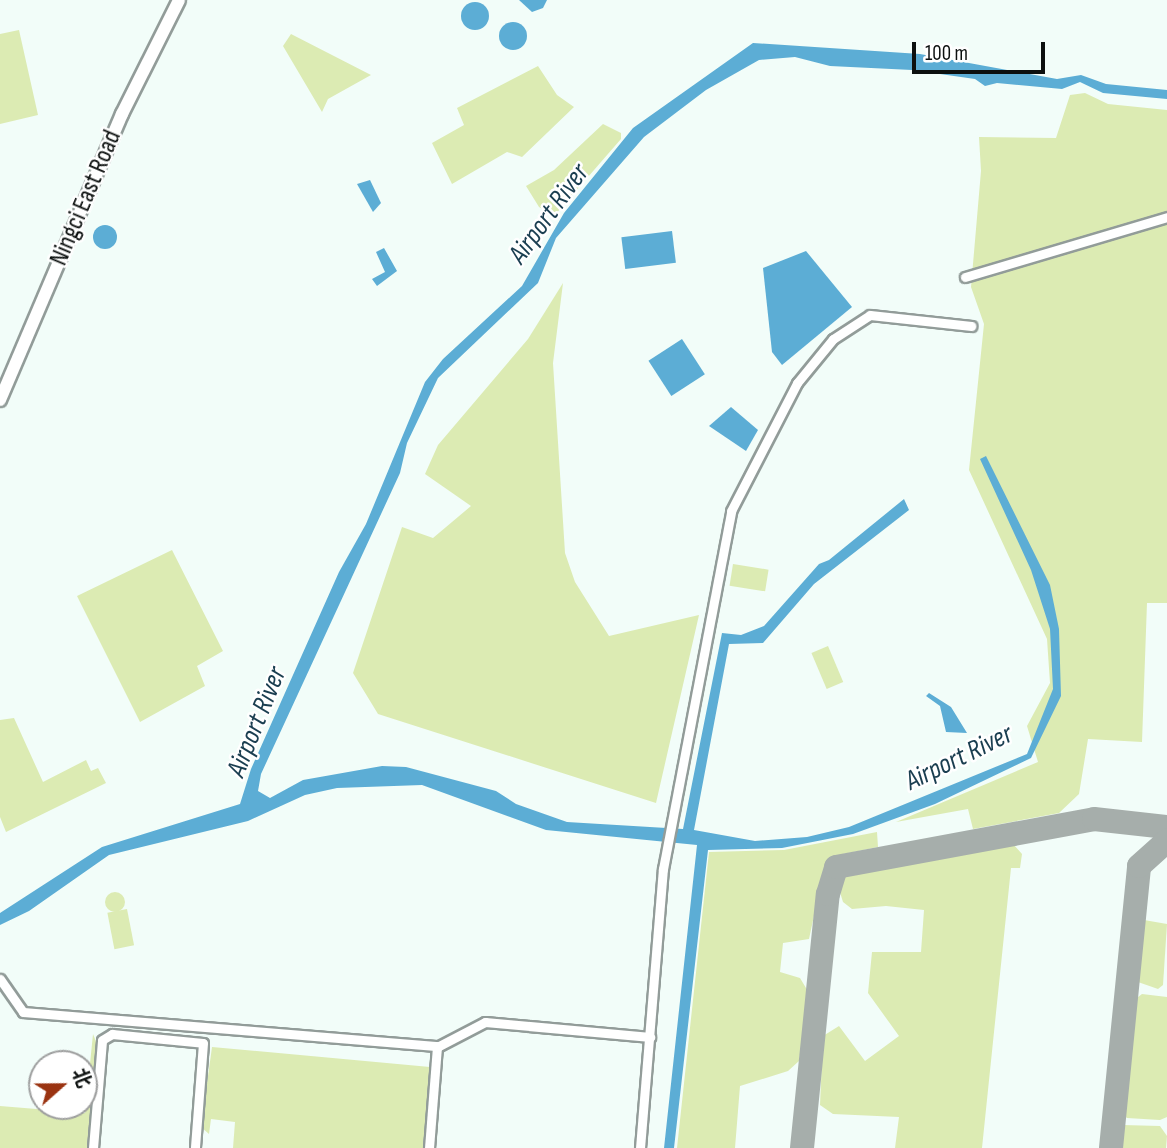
<!DOCTYPE html>
<html>
<head>
<meta charset="utf-8">
<style>
  body { margin:0 }
  #map { position:relative; width:1167px; height:1148px; overflow:hidden; background:#f2fdf9; font-family:"Sofia Sans Condensed","Noto Sans SC",sans-serif }
  div>[style] { position:absolute }
  [style*='--x'] { left:calc(var(--x)*1px); top:calc(var(--y)*1px); width:calc(var(--w)*1px); rotate:calc(var(--a)*1deg) }
  .green>* { inset:0; background:#dcebb3; transform-origin:0 0 }
  .round { border-radius:50% }
  .water>* { inset:0; background:#5cadd5; transform-origin:0 0 }
  .taxiway>* { height:24px; margin:-12px; padding:0 12px; transform-origin:12px; border-radius:12px; background:#a6aeab }
  .roads { filter:drop-shadow(2px 0 #929c99) drop-shadow(-2px 0 #929c99) drop-shadow(0 2px #929c99) drop-shadow(0 -2px #929c99) }
  .street>* { height:9px; margin:-4.5px; padding:0 4.5px; transform-origin:4.5px; border-radius:4.5px; background:#fff }
  .secondary>* { height:12px; margin:-6px; padding:0 6px; transform-origin:6px; border-radius:6px; background:#fff }
  span { translate:-50% -50%; white-space:nowrap; text-align:center; line-height:1.15; -webkit-text-stroke:5px #fff; paint-order:stroke }
  .street-label { font-size:26px; color:#0c100f }
  .water-label { font-size:28px; color:#1a3e50; font-style:italic }
  .north { position:absolute; left:28px; top:1050px; width:70px; height:70px; box-sizing:border-box; background:#fff; border:2px solid #9e9f9f; border-radius:50%; rotate:69deg; font-size:19px; font-weight:700; line-height:28px; text-align:center; color:#0c100f }
  .north::after { content:''; display:block; margin:auto; width:24px; height:32px; background:#9a3311; clip-path:polygon(50% 0,100% 100%,50% 72%,0 100%) }
  .scale { position:absolute; left:912px; top:42px; width:133px; height:32px; box-sizing:border-box; border:4px solid #0c100f; border-top:0; padding-left:9px; font-size:21px; line-height:24px; white-space:nowrap; color:#0c100f; -webkit-text-stroke:5px #fff; paint-order:stroke }
</style>
</head>
<body>
<div id="map">
  <div class="green">
    <i style="clip-path:polygon(19px 30px,38px 115px,0 124px,0 34px)"></i>
    <i style="clip-path:polygon(291px 34px,371px 75px,328px 99px,322px 112px,283px 46px)"></i>
    <i style="clip-path:polygon(538px 66px,557px 95px,574px 107px,522px 157px,507px 152px,452px 184px,432px 143px,464px 125px,457px 108px)"></i>
    <i style="clip-path:polygon(1085px 93px,1108px 104px,1167px 110px,1167px 603px,1147px 603px,1142px 742px,1088px 739px,1079px 794px,1059px 813px,973px 829px,968px 809px,896px 822px,1038px 762px,1027px 726px,1050px 683px,1047px 639px,969px 470px,984px 324px,971px 287px,981px 171px,979px 137px,1056px 138px,1070px 95px)"></i>
    <i style="clip-path:polygon(603px 124px,621px 133px,621px 139px,554px 216px,539px 207px,526px 186px,554px 170px)"></i>
    <i style="clip-path:polygon(563px 283px,553px 363px,565px 553px,575px 582px,609px 636px,699px 615px,656px 803px,378px 714px,353px 673px,402px 527px,433px 538px,471px 506px,425px 474px,438px 445px,528px 339px)"></i>
    <i style="clip-path:polygon(172px 550px,223px 651px,197px 666px,205px 686px,140px 722px,77px 596px)"></i>
    <i style="left:733px;top:564px;width:36px;height:22px;rotate:9deg"></i>
    <i style="left:828px;top:646px;width:39px;height:18px;rotate:67deg"></i>
    <i style="clip-path:polygon(14px 718px,43px 782px,86px 760px,91px 771px,98px 768px,106px 783px,6px 832px,0 817px,0 720px)"></i>
    <i style="clip-path:polygon(877px 832px,878px 847px,843px 854px,824px 869px,809px 939px,783px 943px,780px 972px,800px 978px,809px 993px,799px 1061px,788px 1071px,740px 1086px,735px 1148px,677px 1148px,709px 852px,784px 850px)"></i>
    <i style="clip-path:polygon(1006px 843px,1013px 844px,1022px 854px,1020px 868px,1011px 868px,982px 1148px,895px 1148px,899px 1117px,833px 1114px,820px 1105px,823px 1036px,839px 1026px,865px 1061px,899px 1036px,868px 993px,872px 952px,921px 952px,924px 910px,886px 906px,852px 909px,843px 902px,838px 886px,846px 872px,854px 869px)"></i>
    <i class="round" style="left:105px;top:892px;width:20px;height:20px"></i>
    <i style="left:127px;top:909px;width:37px;height:20px;rotate:79deg"></i>
    <i style="clip-path:polygon(1144px 920px,1167px 924px,1163px 985px,1158px 989px,1138px 982px)"></i>
    <i style="clip-path:polygon(1142px 994px,1167px 997px,1167px 1117px,1160px 1120px,1127px 1118px,1121px 1113px,1133px 1001px)"></i>
    <i style="clip-path:polygon(93px 1034px,97px 1044px,87px 1148px,0 1148px,0 1106px,85px 1113px)"></i>
    <i style="clip-path:polygon(212px 1047px,430px 1067px,423px 1148px,233px 1148px,235px 1122px,211px 1119px,209px 1134px,201px 1127px)"></i>
    <i style="clip-path:polygon(1123px 1125px,1160px 1126px,1167px 1136px,1166px 1148px,1117px 1148px)"></i>
  </div>
  <div class="water">
    <i style="clip-path:polygon(519px 0,547px 0,543px 8px,532px 12px)"></i>
    <i class="round" style="left:461px;top:2px;width:28px;height:28px"></i>
    <i class="round" style="left:499px;top:22px;width:28px;height:28px"></i>
    <i style="clip-path:polygon(753px 43px,920px 54px,1057px 79px,1081px 75px,1106px 84px,1167px 90px,1167px 99px,1103px 93px,1080px 82px,1062px 89px,997px 83px,985px 86px,975px 79px,912px 70px,830px 66px,795px 57px,759px 60px,706px 90px,644px 137px,556px 238px,538px 283px,438px 378px,407px 443px,400px 473px,261px 774px,258px 791px,270px 798px,303px 780px,382px 766px,406px 767px,496px 791px,516px 804px,567px 822px,683px 829px,722px 633px,741px 635px,764px 626px,819px 564px,829px 560px,904px 499px,909px 510px,814px 584px,763px 643px,729px 644px,694px 830px,755px 841px,807px 837px,849px 827px,1027px 754px,1053px 689px,1050px 629px,1031px 570px,980px 459px,986px 456px,1050px 585px,1059px 629px,1061px 696px,1031px 758px,935px 804px,853px 834px,782px 848px,708px 850px,674px 1148px,664px 1148px,697px 845px,546px 830px,422px 785px,337px 788px,305px 795px,248px 821px,109px 855px,29px 911px,0 925px,0 913px,102px 847px,240px 804px,251px 769px,339px 572px,366px 524px,425px 382px,443px 359px,522px 286px,564px 213px,633px 128px)"></i>
    <i style="clip-path:polygon(370px 180px,381px 203px,373px 212px,357px 184px)"></i>
    <i class="round" style="left:93px;top:225px;width:24px;height:24px"></i>
    <i style="left:672px;top:231px;width:32px;height:51px;rotate:83deg"></i>
    <i style="clip-path:polygon(384px 248px,397px 271px,377px 286px,372px 279px,385px 272px,376px 252px)"></i>
    <i style="clip-path:polygon(806px 251px,852px 307px,782px 365px,772px 352px,763px 268px)"></i>
    <i style="left:682px;top:339px;width:42px;height:40px;rotate:57deg"></i>
    <i style="clip-path:polygon(731px 407px,758px 430px,746px 451px,709px 426px)"></i>
    <i style="clip-path:polygon(929px 693px,951px 707px,967px 733px,946px 732px,940px 706px,926px 696px)"></i>
  </div>
  <div class="taxiway">
    <i style="--x:802;--y:1148;--w:255;--a:-84.2"></i>
    <i style="--x:828;--y:894;--w:28;--a:-73"></i>
    <i style="--x:836;--y:867;--w:262;--a:-10.5"></i>
    <i style="--x:1094;--y:819;--w:73;--a:6.3"></i>
    <i style="--x:1111;--y:1148;--w:283;--a:-84.3"></i>
    <i style="--x:1139;--y:866;--w:38;--a:-42"></i>
  </div>
  <div class="roads">
    <div class="street">
      <i style="--x:965;--y:277;--w:211;--a:-16.5"></i>
      <i style="--x:0;--y:979;--w:40;--a:55.1"></i>
      <i style="--x:23;--y:1012;--w:417;--a:4.7"></i>
      <i style="--x:439;--y:1046;--w:52;--a:-27.6"></i>
      <i style="--x:485;--y:1022;--w:166;--a:5.2"></i>
      <i style="--x:93;--y:1148;--w:108;--a:-85.2"></i>
      <i style="--x:102;--y:1040;--w:12;--a:-31"></i>
      <i style="--x:112;--y:1034;--w:91;--a:5.6"></i>
      <i style="--x:203;--y:1043;--w:105;--a:94.4"></i>
      <i style="--x:429;--y:1148;--w:102;--a:-85.5"></i>
      <i style="--x:640;--y:1148;--w:280;--a:-85.3"></i>
      <i style="--x:663;--y:869;--w:364;--a:-79.2"></i>
      <i style="--x:731;--y:511;--w:144;--a:-62.7"></i>
      <i style="--x:797;--y:383;--w:57;--a:-50.7"></i>
      <i style="--x:833;--y:339;--w:44;--a:-33"></i>
      <i style="--x:870;--y:315;--w:102;--a:6.2"></i>
    </div>
    <div class="secondary">
      <i style="--x:0;--y:400;--w:311;--a:-66.9"></i>
      <i style="--x:122;--y:114;--w:127;--a:-63.4"></i>
    </div>
  </div>
  <div class="street-label">
    <span style="left:86px;top:198px;rotate:-67deg">Ningci East Road</span>
  </div>
  <div class="water-label">
    <span style="left:549px;top:214px;rotate:-54deg">Airport River</span>
    <span style="left:257px;top:722px;rotate:-68deg">Airport River</span>
    <span style="left:959px;top:758px;rotate:-26deg">Airport River</span>
  </div>
  <div class="north">北</div>
  <div class="scale">100 m</div>
</div>
</body>
</html>
